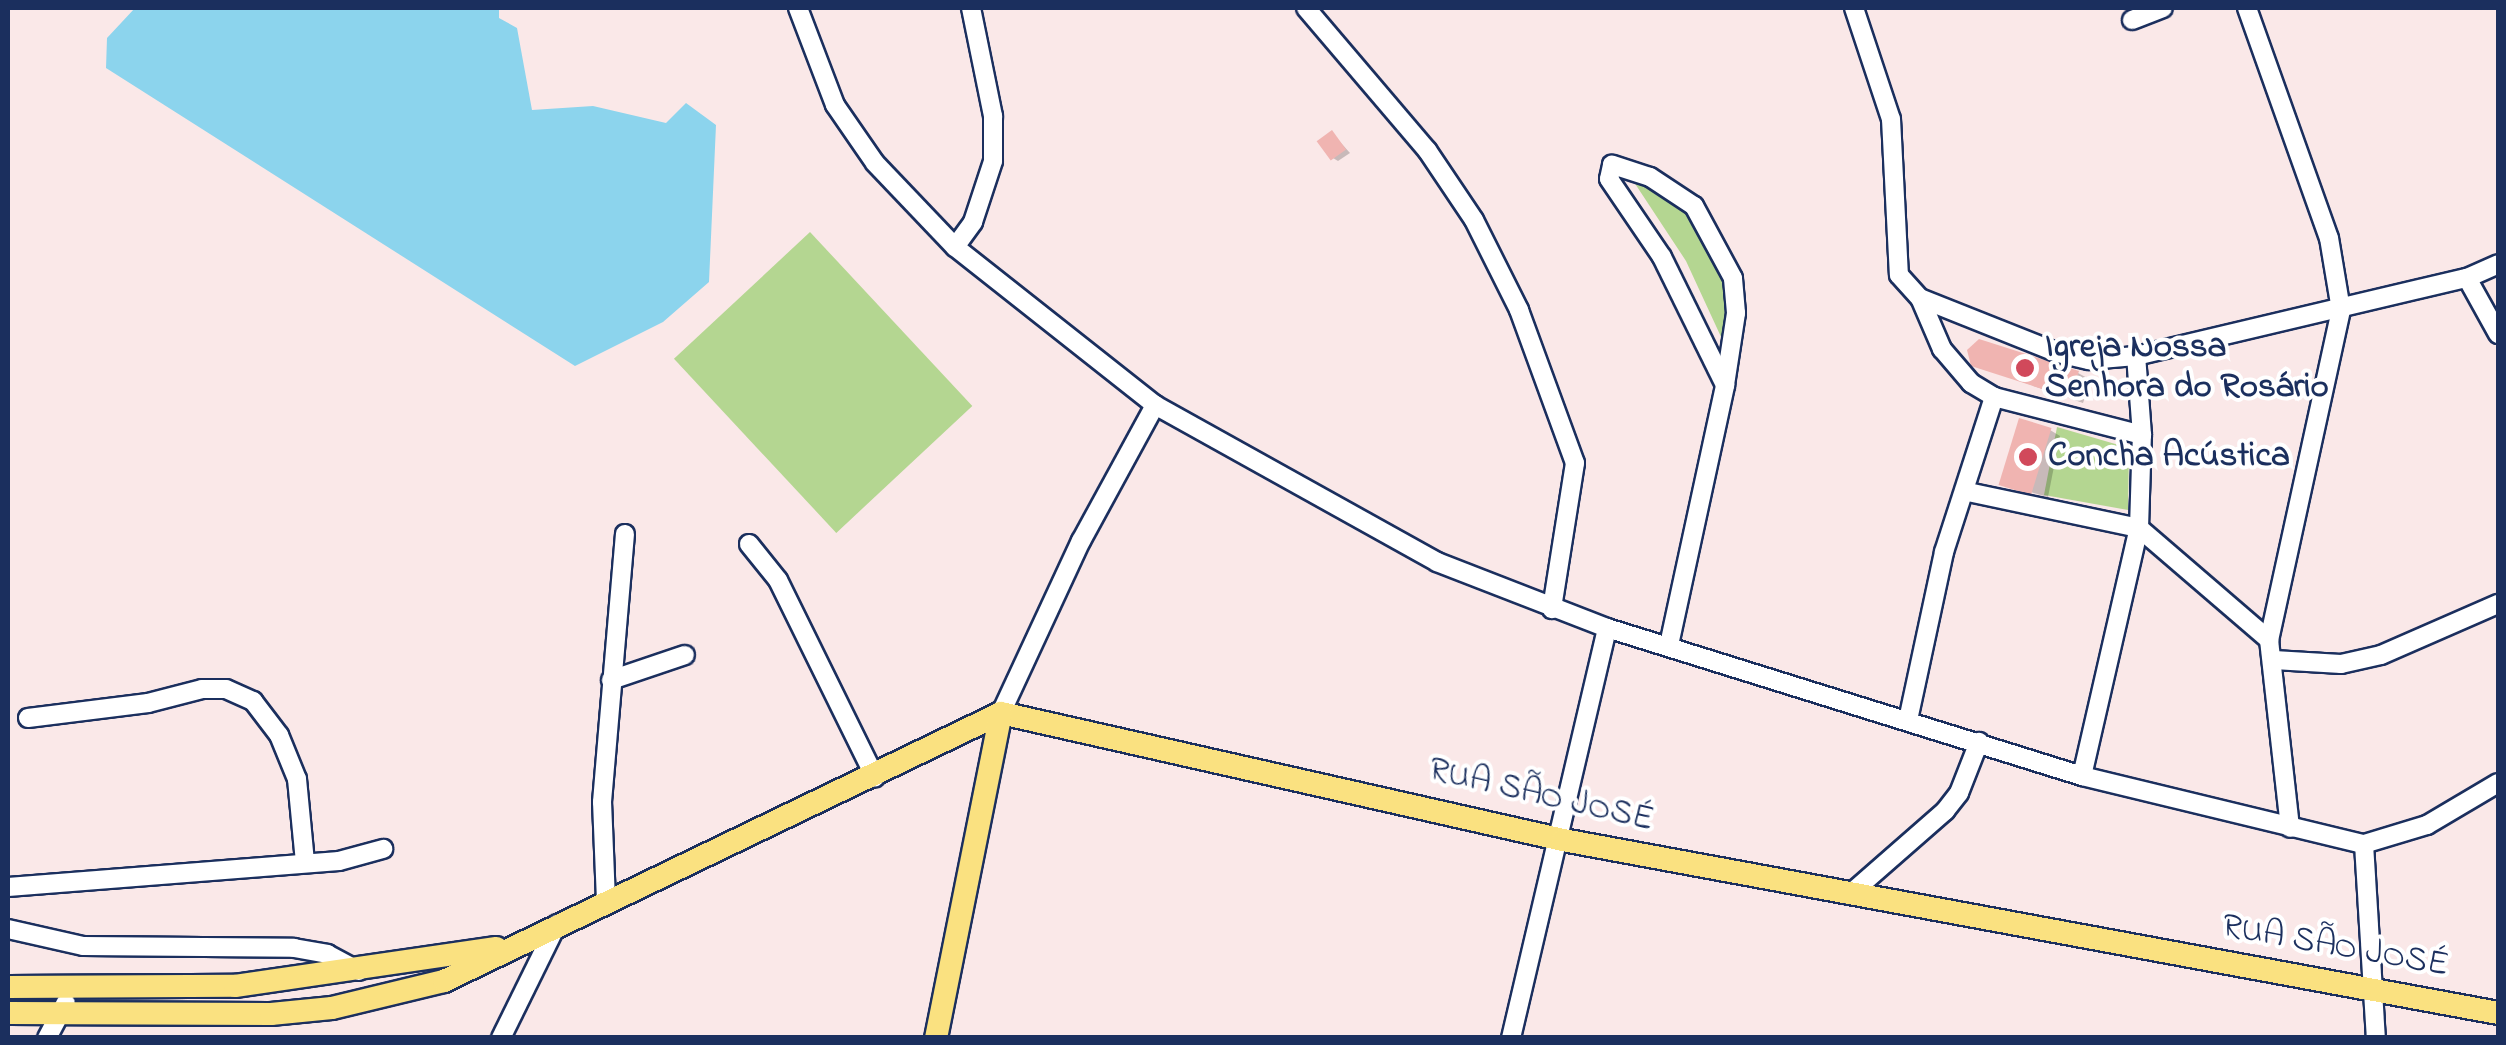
<!DOCTYPE html>
<html>
<head>
<meta charset="utf-8">
<style>
  body { margin:0 }
  #map { position:relative; width:2506px; height:1045px; overflow:hidden; background:#fae8e8; font-family:"Indie Flower",sans-serif }
  div>[style] { position:absolute }
  [style*='--x'] { left:calc(var(--x)*1px); top:calc(var(--y)*1px); width:calc(var(--w)*1px); rotate:calc(var(--a)*1deg) }
  .green>* { inset:0; background:#b4d691; transform-origin:0 0 }
  .water>* { inset:0; background:#8cd4ed }
  .shadow>* { inset:0; background:#0003 }
  .building>* { inset:0; background:#f0b4b1; transform-origin:0 0 }
  .roads { filter:drop-shadow(2px 0 #1b2f5e) drop-shadow(-2px 0 #1b2f5e) drop-shadow(0 2px #1b2f5e) drop-shadow(0 -2px #1b2f5e) }
  .minor>* { height:18px; margin:-9px; padding:0 9px; transform-origin:9px; border-radius:9px; background:#fff }
  .major>* { height:22px; margin:-11px; padding:0 11px; transform-origin:11px; border-radius:11px; background:#fae180 }
  .dots>* { width:28px; height:28px; translate:-50% -50%; box-sizing:border-box; border:5px solid #fff; border-radius:50% }
  span { translate:-50% -50%; white-space:nowrap; text-align:center; line-height:1.15; -webkit-text-stroke:8px #fff; paint-order:stroke }
  .poi-label { font-size:35px; color:#1b2f5e; font-weight:700 }
  .left { translate:0 -50%; text-align:left }
  .street-label { font-size:35px; color:#1b2f5e }
  .frame { position:absolute; inset:0; border:10px solid #1b2f5e; pointer-events:none }
</style>
</head>
<body>
<div id="map">
  <div class="green">
    <i style="clip-path:polygon(1628px 173px,1687px 207px,1734px 287px,1722px 339px,1686px 261px)"></i>
    <i style="left:810px;top:232px;width:238px;height:186px;rotate:47deg"></i>
    <i style="clip-path:polygon(2057px 427px,2129px 448px,2128px 510px,2044px 495px)"></i>
  </div>
  <div class="water">
    <i style="clip-path:polygon(135px 8px,499px 8px,499px 18px,517px 28px,532px 110px,593px 106px,666px 123px,686px 103px,716px 125px,709px 282px,663px 322px,575px 366px,106px 68px,107px 38px)"></i>
  </div>
  <div class="shadow">
    <i style="clip-path:polygon(1332px 133px,1350px 153px,1338px 161px,1333px 158px)"></i>
    <i style="clip-path:polygon(1973px 365px,2078px 373px,2091px 380px,2083px 403px)"></i>
    <i style="clip-path:polygon(2050px 430px,2060px 436px,2048px 497px,2006px 485px)"></i>
  </div>
  <div class="building">
    <i style="left:1332px;top:130px;width:24px;height:19px;rotate:54deg"></i>
    <i style="clip-path:polygon(1979px 339px,2079px 371px,2070px 398px,1971px 366px,1967px 350px)"></i>
    <i style="left:2019px;top:418px;width:34px;height:70px;rotate:17deg"></i>
  </div>
  <div class="roads">
    <div class="minor">
      <i style="--x:798;--y:8;--w:104;--a:69.1"></i>
      <i style="--x:835;--y:105;--w:70;--a:55.4"></i>
      <i style="--x:875;--y:163;--w:116;--a:46.4"></i>
      <i style="--x:955;--y:247;--w:255;--a:38.3"></i>
      <i style="--x:1155;--y:405;--w:323;--a:29.1"></i>
      <i style="--x:1437;--y:562;--w:182;--a:21.2"></i>
      <i style="--x:1607;--y:628;--w:498;--a:17.3"></i>
      <i style="--x:2082;--y:776;--w:290;--a:13.6"></i>
      <i style="--x:2364;--y:844;--w:66;--a:-16.8"></i>
      <i style="--x:2427;--y:825;--w:82;--a:-30.6"></i>
      <i style="--x:1306;--y:8;--w:187;--a:49.6"></i>
      <i style="--x:1427;--y:150;--w:84;--a:56.1"></i>
      <i style="--x:1474;--y:220;--w:101;--a:63.4"></i>
      <i style="--x:1519;--y:310;--w:163;--a:69.9"></i>
      <i style="--x:1575;--y:463;--w:148;--a:99"></i>
      <i style="--x:1854;--y:8;--w:117;--a:71.6"></i>
      <i style="--x:1891;--y:119;--w:156;--a:87.1"></i>
      <i style="--x:1899;--y:275;--w:31;--a:48"></i>
      <i style="--x:1920;--y:298;--w:149;--a:21.7"></i>
      <i style="--x:2058;--y:353;--w:32;--a:13"></i>
      <i style="--x:2089;--y:360;--w:47;--a:-4.9"></i>
      <i style="--x:2136;--y:356;--w:340;--a:-13.3"></i>
      <i style="--x:2467;--y:278;--w:34;--a:-24"></i>
      <i style="--x:2247;--y:8;--w:244;--a:70.4"></i>
      <i style="--x:2329;--y:238;--w:73;--a:80.5"></i>
      <i style="--x:2341;--y:310;--w:338;--a:102.3"></i>
      <i style="--x:2269;--y:640;--w:189;--a:83.6"></i>
      <i style="--x:2132;--y:20;--w:33;--a:-21"></i>
      <i style="--x:955;--y:247;--w:31;--a:-54"></i>
      <i style="--x:973;--y:222;--w:64;--a:-71.8"></i>
      <i style="--x:993;--y:161;--w:45;--a:-90"></i>
      <i style="--x:993;--y:116;--w:110;--a:-101.5"></i>
      <i style="--x:2467;--y:278;--w:64;--a:61"></i>
      <i style="--x:1920;--y:298;--w:56;--a:66.7"></i>
      <i style="--x:1942;--y:349;--w:45;--a:49.5"></i>
      <i style="--x:1971;--y:383;--w:27;--a:31"></i>
      <i style="--x:1994;--y:397;--w:153;--a:14.4"></i>
      <i style="--x:1968;--y:492;--w:175;--a:11.9"></i>
      <i style="--x:2139;--y:528;--w:172;--a:40.7"></i>
      <i style="--x:749;--y:544;--w:46;--a:51.1"></i>
      <i style="--x:778;--y:580;--w:220;--a:63.8"></i>
      <i style="--x:1669;--y:645;--w:266;--a:-77.8"></i>
      <i style="--x:1725;--y:385;--w:73;--a:-81.3"></i>
      <i style="--x:1736;--y:313;--w:35;--a:-95"></i>
      <i style="--x:1733;--y:278;--w:82;--a:-118.4"></i>
      <i style="--x:1694;--y:206;--w:53;--a:-146.6"></i>
      <i style="--x:1650;--y:177;--w:40;--a:-162"></i>
      <i style="--x:1612;--y:165;--w:14;--a:102"></i>
      <i style="--x:1609;--y:179;--w:94;--a:55.8"></i>
      <i style="--x:1662;--y:257;--w:143;--a:63.8"></i>
      <i style="--x:2274;--y:660;--w:67;--a:3.4"></i>
      <i style="--x:2341;--y:664;--w:41;--a:-12.7"></i>
      <i style="--x:2381;--y:655;--w:128;--a:-23.6"></i>
      <i style="--x:611;--y:680;--w:78;--a:-18.7"></i>
      <i style="--x:1001;--y:713;--w:190;--a:-65.1"></i>
      <i style="--x:1081;--y:541;--w:155;--a:-61.4"></i>
      <i style="--x:28;--y:718;--w:121;--a:-7.1"></i>
      <i style="--x:148;--y:703;--w:56;--a:-14.5"></i>
      <i style="--x:202;--y:689;--w:24;--a:0"></i>
      <i style="--x:226;--y:689;--w:30;--a:24"></i>
      <i style="--x:253;--y:701;--w:43;--a:52.6"></i>
      <i style="--x:279;--y:735;--w:48;--a:67.8"></i>
      <i style="--x:297;--y:779;--w:83;--a:84.5"></i>
      <i style="--x:1908;--y:720;--w:172;--a:-77.9"></i>
      <i style="--x:1944;--y:552;--w:163;--a:-72.1"></i>
      <i style="--x:2082;--y:776;--w:254;--a:-77.1"></i>
      <i style="--x:2139;--y:528;--w:93;--a:-88.2"></i>
      <i style="--x:2142;--y:435;--w:79;--a:-94.3"></i>
      <i style="--x:2364;--y:844;--w:194;--a:86.5"></i>
      <i style="--x:8;--y:887;--w:332;--a:-4.5"></i>
      <i style="--x:339;--y:861;--w:46;--a:-15.3"></i>
      <i style="--x:1849;--y:895;--w:128;--a:-41.2"></i>
      <i style="--x:1945;--y:811;--w:23;--a:-52"></i>
      <i style="--x:1959;--y:793;--w:55;--a:-68.6"></i>
      <i style="--x:606;--y:901;--w:99;--a:-92.3"></i>
      <i style="--x:602;--y:802;--w:269;--a:-85.1"></i>
      <i style="--x:8;--y:929;--w:77;--a:12.8"></i>
      <i style="--x:83;--y:946;--w:211;--a:0.5"></i>
      <i style="--x:294;--y:948;--w:34;--a:10"></i>
      <i style="--x:327;--y:954;--w:36;--a:28"></i>
      <i style="--x:47;--y:1038;--w:40;--a:-62"></i>
      <i style="--x:501;--y:1038;--w:127;--a:-63.8"></i>
      <i style="--x:1511;--y:1038;--w:421;--a:-76.8"></i>
    </div>
    <div class="major">
      <i style="--x:8;--y:987;--w:227;--a:-0.3"></i>
      <i style="--x:235;--y:986;--w:264;--a:-8.3"></i>
      <i style="--x:8;--y:1013;--w:263;--a:0.2"></i>
      <i style="--x:271;--y:1014;--w:61;--a:-5.6"></i>
      <i style="--x:332;--y:1008;--w:115;--a:-13.6"></i>
      <i style="--x:444;--y:981;--w:618;--a:-25.69"></i>
      <i style="--x:1001;--y:713;--w:576;--a:12.73"></i>
      <i style="--x:1563;--y:840;--w:951;--a:10.48"></i>
      <i style="--x:936;--y:1038;--w:331;--a:-78.7"></i>
    </div>
  </div>
  <div class="dots">
    <i style="left:2025px;top:368px;background:#d1495b"></i>
    <i style="left:2028px;top:457px;background:#d1495b"></i>
  </div>
  <div class="poi-label">
    <span class="left" style="left:2045px;top:368px">Igreja Nossa<br>Senhora do Rosário</span>
    <span class="left" style="left:2048px;top:457px">Concha Acústica</span>
  </div>
  <div class="street-label">
    <span style="left:1541px;top:796px;rotate:13deg">RUA SÃO JOSÉ</span>
    <span style="left:2335px;top:947px;rotate:10deg">RUA SÃO JOSÉ</span>
  </div>
  <div class="frame"></div>
</div>
</body>
</html>
